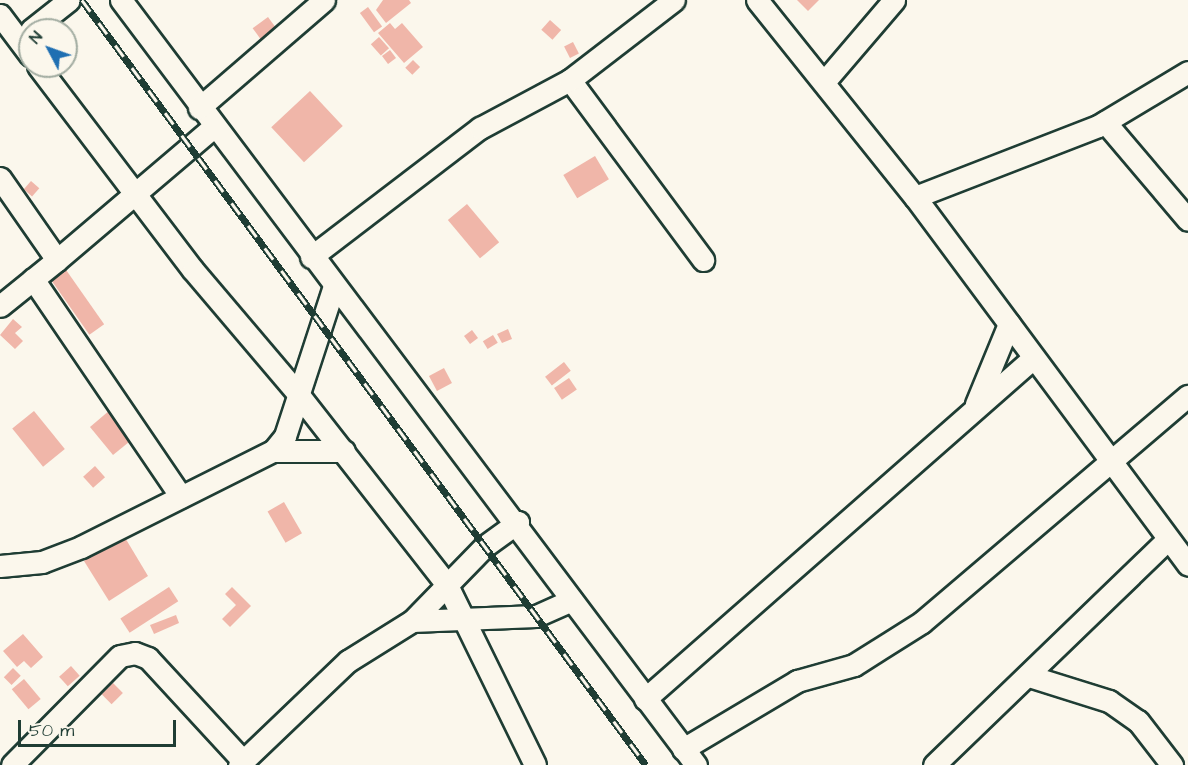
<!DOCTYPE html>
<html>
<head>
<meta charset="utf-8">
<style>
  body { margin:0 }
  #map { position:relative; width:1188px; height:765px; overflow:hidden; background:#fbf7ec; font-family:"Architects Daughter",sans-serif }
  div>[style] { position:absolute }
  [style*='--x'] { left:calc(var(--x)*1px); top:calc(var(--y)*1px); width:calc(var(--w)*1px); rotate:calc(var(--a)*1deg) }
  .building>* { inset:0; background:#f0b6a9; transform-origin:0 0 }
  .roads { filter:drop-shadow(2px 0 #1f3d34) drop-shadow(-2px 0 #1f3d34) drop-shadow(0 2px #1f3d34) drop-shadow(0 -2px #1f3d34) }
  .street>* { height:21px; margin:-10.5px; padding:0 10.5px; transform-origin:10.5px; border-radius:10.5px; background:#fbf7ec }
  .rail>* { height:7px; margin-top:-3.5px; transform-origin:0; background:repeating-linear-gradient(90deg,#fbf7ec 0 14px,#1f3d34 0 28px); box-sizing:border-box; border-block:2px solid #1f3d34 }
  span { translate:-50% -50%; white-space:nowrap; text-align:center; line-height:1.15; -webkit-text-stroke:4.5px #fbf7ec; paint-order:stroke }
  .north { position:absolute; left:18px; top:18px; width:60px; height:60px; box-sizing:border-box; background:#fbf7ec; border:2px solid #a3ada2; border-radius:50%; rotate:311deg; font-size:16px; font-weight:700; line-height:24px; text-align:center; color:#1f3d34 }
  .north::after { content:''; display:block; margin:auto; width:21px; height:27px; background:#1f6fb2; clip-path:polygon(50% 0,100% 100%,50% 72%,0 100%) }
  .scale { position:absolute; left:18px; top:720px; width:158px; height:27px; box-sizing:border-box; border:3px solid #1f3d34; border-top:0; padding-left:8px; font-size:18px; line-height:21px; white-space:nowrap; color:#1f3d34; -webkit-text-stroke:4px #fbf7ec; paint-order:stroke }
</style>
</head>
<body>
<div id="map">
  <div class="building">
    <i style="clip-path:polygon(383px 0,409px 0,411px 3px,386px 23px,376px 10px)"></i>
    <i style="clip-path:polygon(797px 0,819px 0,808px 11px)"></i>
    <i style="left:368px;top:7px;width:24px;height:10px;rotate:54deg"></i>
    <i style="left:268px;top:17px;width:14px;height:19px;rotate:54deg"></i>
    <i style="left:550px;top:20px;width:15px;height:13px;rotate:42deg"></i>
    <i style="clip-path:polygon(390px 23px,395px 29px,402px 23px,423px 47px,404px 63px,378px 33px)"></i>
    <i style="left:379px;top:37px;width:15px;height:11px;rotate:48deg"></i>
    <i style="left:573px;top:42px;width:13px;height:10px;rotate:63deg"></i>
    <i style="left:390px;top:50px;width:10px;height:10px;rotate:53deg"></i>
    <i style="left:413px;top:60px;width:10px;height:11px;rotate:45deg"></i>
    <i style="left:310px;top:91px;width:48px;height:53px;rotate:47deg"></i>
    <i style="left:595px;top:156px;width:27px;height:37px;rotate:59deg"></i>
    <i style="left:31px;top:181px;width:11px;height:11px;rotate:41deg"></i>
    <i style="left:467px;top:204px;width:50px;height:25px;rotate:50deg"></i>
    <i style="left:64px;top:267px;width:70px;height:18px;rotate:55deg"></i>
    <i style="clip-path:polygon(13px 319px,22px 327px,15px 333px,23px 341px,15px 349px,0 335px)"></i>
    <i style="clip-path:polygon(508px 329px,512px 339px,502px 343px,497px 334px)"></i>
    <i style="left:472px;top:330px;width:10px;height:10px;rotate:53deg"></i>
    <i style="left:493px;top:335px;width:9px;height:12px;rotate:58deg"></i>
    <i style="left:564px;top:362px;width:11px;height:24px;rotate:52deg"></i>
    <i style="left:444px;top:368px;width:17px;height:17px;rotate:62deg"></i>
    <i style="left:569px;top:378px;width:14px;height:18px;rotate:56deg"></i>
    <i style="clip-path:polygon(110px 410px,129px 442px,113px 455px,90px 427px)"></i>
    <i style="left:34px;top:411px;width:49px;height:28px;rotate:51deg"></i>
    <i style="left:95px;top:466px;width:15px;height:16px;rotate:48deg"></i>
    <i style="left:284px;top:502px;width:36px;height:19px;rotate:60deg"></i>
    <i style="clip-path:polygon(121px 531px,148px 576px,109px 601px,84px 561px)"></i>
    <i style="left:169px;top:587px;width:17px;height:58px;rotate:57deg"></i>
    <i style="clip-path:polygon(232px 587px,251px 606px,230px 627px,222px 619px,236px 605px,225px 594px)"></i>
    <i style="clip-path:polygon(176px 615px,179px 623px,154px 634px,150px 625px)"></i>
    <i style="clip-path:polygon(23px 634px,43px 657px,31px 668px,24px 661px,17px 667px,3px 651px)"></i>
    <i style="left:71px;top:666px;width:13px;height:16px;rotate:48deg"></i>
    <i style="left:13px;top:668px;width:11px;height:13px;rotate:45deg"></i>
    <i style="left:24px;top:679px;width:26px;height:16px;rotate:50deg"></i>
    <i style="left:113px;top:683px;width:14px;height:16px;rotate:45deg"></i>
  </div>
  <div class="roads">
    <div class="street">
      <i style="--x:121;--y:0;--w:957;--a:53.07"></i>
      <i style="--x:757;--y:0;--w:253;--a:51.3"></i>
      <i style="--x:915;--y:197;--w:458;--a:53.4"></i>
      <i style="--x:0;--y:15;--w:50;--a:53.1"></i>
      <i style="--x:31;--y:30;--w:48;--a:-38.3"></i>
      <i style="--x:38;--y:66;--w:256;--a:52.8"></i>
      <i style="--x:193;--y:270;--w:162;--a:49.7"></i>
      <i style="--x:298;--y:394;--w:242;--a:52"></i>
      <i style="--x:447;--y:585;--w:200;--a:63.9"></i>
      <i style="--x:570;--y:80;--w:224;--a:53.5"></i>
      <i style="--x:824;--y:82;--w:108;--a:-49.5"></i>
      <i style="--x:199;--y:108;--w:165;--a:-40.8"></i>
      <i style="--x:1105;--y:122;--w:128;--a:49.7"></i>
      <i style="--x:0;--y:178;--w:100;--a:55.2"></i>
      <i style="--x:57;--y:260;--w:73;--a:141.1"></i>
      <i style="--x:915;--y:197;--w:196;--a:-21.2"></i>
      <i style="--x:1098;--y:126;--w:105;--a:-31"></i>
      <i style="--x:311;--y:257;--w:213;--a:-37.4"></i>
      <i style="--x:480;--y:128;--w:102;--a:-28.1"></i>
      <i style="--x:570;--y:80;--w:131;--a:-37.6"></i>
      <i style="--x:57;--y:260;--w:205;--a:-40.4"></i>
      <i style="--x:33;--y:279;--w:263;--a:55.8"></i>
      <i style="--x:976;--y:404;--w:87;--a:-67.6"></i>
      <i style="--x:273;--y:451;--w:19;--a:-51"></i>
      <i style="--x:285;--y:436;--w:158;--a:-71.9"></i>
      <i style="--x:0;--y:566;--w:42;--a:-5.4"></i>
      <i style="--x:42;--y:562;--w:42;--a:-21"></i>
      <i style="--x:81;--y:547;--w:215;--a:-26.6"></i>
      <i style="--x:273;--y:451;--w:71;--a:0"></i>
      <i style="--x:412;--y:621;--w:105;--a:-45.8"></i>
      <i style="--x:485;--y:546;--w:41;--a:-36"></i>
      <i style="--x:1029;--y:676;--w:84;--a:17.4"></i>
      <i style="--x:1109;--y:701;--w:35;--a:35"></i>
      <i style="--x:1138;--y:721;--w:56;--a:52.3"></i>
      <i style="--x:645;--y:699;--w:515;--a:-41.3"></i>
      <i style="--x:683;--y:749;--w:133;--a:-30.8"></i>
      <i style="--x:797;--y:681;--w:59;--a:-15.7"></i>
      <i style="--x:854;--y:665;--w:80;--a:-32.3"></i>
      <i style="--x:922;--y:622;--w:349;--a:-40.4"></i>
      <i style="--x:12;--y:765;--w:153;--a:-45.3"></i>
      <i style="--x:120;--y:656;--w:15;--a:-11"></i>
      <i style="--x:135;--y:653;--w:14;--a:21"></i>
      <i style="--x:148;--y:658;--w:140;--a:47.3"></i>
      <i style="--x:239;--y:765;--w:151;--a:-43.7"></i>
      <i style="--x:348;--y:661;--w:75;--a:-32"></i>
      <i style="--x:412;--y:621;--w:124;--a:-2.3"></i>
      <i style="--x:536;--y:616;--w:39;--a:-24"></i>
      <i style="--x:934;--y:765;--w:325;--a:-44"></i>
    </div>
  </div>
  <div class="rail">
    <i style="--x:82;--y:0;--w:950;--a:53.6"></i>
  </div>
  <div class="north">N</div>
  <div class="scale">50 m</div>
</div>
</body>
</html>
